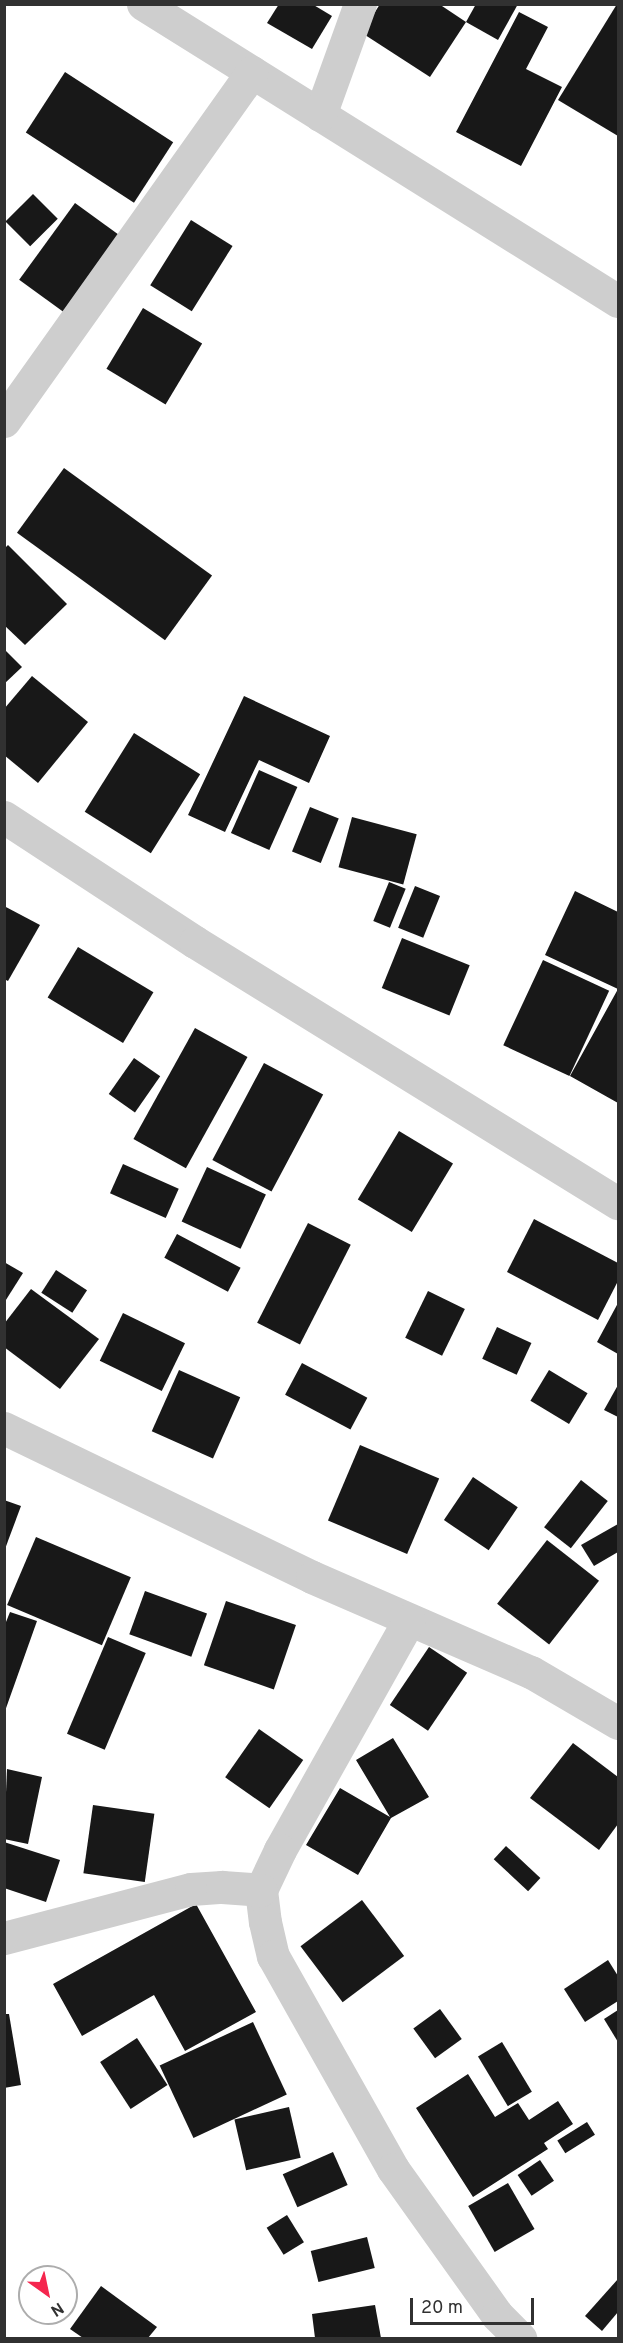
<!DOCTYPE html>
<html>
<head>
<meta charset="utf-8">
<style>
  body { margin:0 }
  #map { position:relative; width:623px; height:2343px; overflow:hidden; background:#fff; font-family:Overpass,sans-serif }
  div>[style] { position:absolute }
  [style*='--x'] { left:calc(var(--x)*1px); top:calc(var(--y)*1px); width:calc(var(--w)*1px); rotate:calc(var(--a)*1deg) }
  .building>* { inset:0; background:#181818; transform-origin:0 0 }
  .minor>* { height:33px; margin:-16.5px; padding:0 16.5px; transform-origin:16.5px; border-radius:16.5px; background:#cecece }
  span { translate:-50% -50%; white-space:nowrap; text-align:center; line-height:1.15; -webkit-text-stroke:6px #fff; paint-order:stroke }
  .frame { position:absolute; inset:0; border:6px solid #313131; pointer-events:none }
  .north { position:absolute; left:18px; top:2265px; width:60px; height:60px; box-sizing:border-box; background:#fff; border:2px solid #adadad; border-radius:50%; rotate:147deg; font-size:16px; font-weight:700; line-height:24px; text-align:center; color:#313131 }
  .north::after { content:''; display:block; margin:auto; width:21px; height:27px; background:#f5264e; clip-path:polygon(50% 0,100% 100%,50% 72%,0 100%) }
  .scale { position:absolute; left:410px; top:2298px; width:124px; height:27px; box-sizing:border-box; border:3px solid #313131; border-top:0; padding-left:8px; font-size:18px; line-height:21px; white-space:nowrap; color:#313131; -webkit-text-stroke:4px #fff; paint-order:stroke }
</style>
</head>
<body>
<div id="map">
  <div class="building">
    <i style="clip-path:polygon(279px 4px,312px 4px,332px 16px,312px 49px,267px 23px)"></i>
    <i style="clip-path:polygon(380px 4px,439px 4px,466px 22px,430px 77px,362px 33px)"></i>
    <i style="clip-path:polygon(476px 4px,518px 4px,498px 40px,466px 22px)"></i>
    <i style="clip-path:polygon(617px 4px,618px 4px,618px 136px,558px 100px)"></i>
    <i style="clip-path:polygon(519px 12px,548px 27px,526px 69px,562px 87px,521px 166px,456px 132px)"></i>
    <i style="left:65px;top:72px;width:129px;height:72px;rotate:33deg"></i>
    <i style="left:33px;top:194px;width:35px;height:39px;rotate:45deg"></i>
    <i style="left:75px;top:203px;width:57px;height:95px;rotate:36deg"></i>
    <i style="left:191px;top:220px;width:49px;height:77px;rotate:32deg"></i>
    <i style="left:143px;top:308px;width:69px;height:71px;rotate:31deg"></i>
    <i style="left:64px;top:468px;width:183px;height:80px;rotate:36deg"></i>
    <i style="clip-path:polygon(8px 545px,67px 604px,25px 645px,4px 625px,4px 549px)"></i>
    <i style="clip-path:polygon(4px 649px,22px 667px,4px 684px)"></i>
    <i style="clip-path:polygon(32px 676px,88px 722px,38px 783px,4px 755px,4px 709px)"></i>
    <i style="clip-path:polygon(244px 696px,330px 736px,309px 783px,259px 760px,225px 832px,188px 815px)"></i>
    <i style="left:134px;top:733px;width:78px;height:93px;rotate:32deg"></i>
    <i style="left:259px;top:770px;width:42px;height:69px;rotate:24deg"></i>
    <i style="left:310px;top:807px;width:31px;height:48px;rotate:22deg"></i>
    <i style="left:352px;top:817px;width:67px;height:52px;rotate:15deg"></i>
    <i style="left:389px;top:882px;width:18px;height:42px;rotate:22deg"></i>
    <i style="left:415px;top:886px;width:27px;height:45px;rotate:22deg"></i>
    <i style="clip-path:polygon(575px 891px,618px 912px,618px 1103px,570px 1076px,618px 989px,545px 955px)"></i>
    <i style="clip-path:polygon(4px 906px,40px 925px,8px 981px,4px 979px)"></i>
    <i style="left:402px;top:938px;width:73px;height:54px;rotate:22deg"></i>
    <i style="left:78px;top:947px;width:88px;height:59px;rotate:31deg"></i>
    <i style="left:543px;top:960px;width:73px;height:94px;rotate:25deg"></i>
    <i style="left:195px;top:1028px;width:60px;height:127px;rotate:29deg"></i>
    <i style="left:134px;top:1058px;width:32px;height:44px;rotate:35deg"></i>
    <i style="left:264px;top:1063px;width:67px;height:110px;rotate:28deg"></i>
    <i style="left:399px;top:1131px;width:63px;height:80px;rotate:31deg"></i>
    <i style="left:123px;top:1164px;width:61px;height:32px;rotate:24deg"></i>
    <i style="left:207px;top:1167px;width:65px;height:60px;rotate:25deg"></i>
    <i style="clip-path:polygon(534px 1219px,618px 1263px,618px 1281px,598px 1320px,507px 1272px)"></i>
    <i style="left:308px;top:1223px;width:48px;height:112px;rotate:27deg"></i>
    <i style="left:177px;top:1234px;width:72px;height:27px;rotate:28deg"></i>
    <i style="clip-path:polygon(4px 1262px,23px 1273px,4px 1303px)"></i>
    <i style="left:56px;top:1270px;width:37px;height:27px;rotate:33deg"></i>
    <i style="clip-path:polygon(31px 1289px,99px 1339px,60px 1389px,4px 1347px,4px 1324px)"></i>
    <i style="left:428px;top:1291px;width:41px;height:52px;rotate:26deg"></i>
    <i style="clip-path:polygon(618px 1303px,618px 1354px,597px 1342px)"></i>
    <i style="left:123px;top:1313px;width:69px;height:53px;rotate:26deg"></i>
    <i style="left:497px;top:1327px;width:38px;height:35px;rotate:25deg"></i>
    <i style="left:302px;top:1363px;width:74px;height:36px;rotate:28deg"></i>
    <i style="left:179px;top:1370px;width:67px;height:67px;rotate:24deg"></i>
    <i style="left:549px;top:1370px;width:45px;height:36px;rotate:31deg"></i>
    <i style="clip-path:polygon(618px 1385px,618px 1417px,604px 1410px)"></i>
    <i style="left:360px;top:1445px;width:86px;height:82px;rotate:23deg"></i>
    <i style="left:473px;top:1477px;width:54px;height:52px;rotate:34deg"></i>
    <i style="left:581px;top:1480px;width:34px;height:60px;rotate:38deg"></i>
    <i style="clip-path:polygon(4px 1500px,21px 1506px,5px 1549px,4px 1549px)"></i>
    <i style="clip-path:polygon(618px 1524px,618px 1552px,594px 1566px,581px 1545px)"></i>
    <i style="left:36px;top:1537px;width:103px;height:74px;rotate:23deg"></i>
    <i style="left:547px;top:1540px;width:66px;height:81px;rotate:38deg"></i>
    <i style="left:145px;top:1591px;width:66px;height:46px;rotate:20deg"></i>
    <i style="left:226px;top:1601px;width:74px;height:68px;rotate:19deg"></i>
    <i style="clip-path:polygon(10px 1612px,37px 1621px,5px 1711px,4px 1627px)"></i>
    <i style="left:108px;top:1637px;width:41px;height:105px;rotate:23deg"></i>
    <i style="left:429px;top:1647px;width:46px;height:70px;rotate:34deg"></i>
    <i style="left:259px;top:1729px;width:54px;height:59px;rotate:35deg"></i>
    <i style="clip-path:polygon(393px 1738px,429px 1797px,391px 1818px,358px 1875px,306px 1845px,340px 1788px,390px 1817px,356px 1760px)"></i>
    <i style="clip-path:polygon(573px 1743px,618px 1777px,618px 1824px,599px 1850px,530px 1798px)"></i>
    <i style="clip-path:polygon(7px 1769px,42px 1777px,28px 1844px,4px 1839px)"></i>
    <i style="left:93px;top:1805px;width:62px;height:69px;rotate:8deg"></i>
    <i style="clip-path:polygon(4px 1842px,60px 1860px,46px 1902px,4px 1888px)"></i>
    <i style="left:506px;top:1846px;width:47px;height:18px;rotate:43deg"></i>
    <i style="left:362px;top:1900px;width:70px;height:77px;rotate:53deg"></i>
    <i style="clip-path:polygon(196px 1904px,256px 2012px,185px 2051px,154px 1995px,82px 2036px,53px 1984px)"></i>
    <i style="clip-path:polygon(608px 1960px,618px 1976px,618px 2001px,585px 2022px,564px 1989px)"></i>
    <i style="left:440px;top:2009px;width:37px;height:33px;rotate:54deg"></i>
    <i style="clip-path:polygon(618px 2010px,618px 2042px,604px 2019px)"></i>
    <i style="clip-path:polygon(4px 2014px,9px 2014px,21px 2085px,4px 2088px)"></i>
    <i style="left:253px;top:2022px;width:80px;height:103px;rotate:65deg"></i>
    <i style="left:137px;top:2038px;width:56px;height:44px;rotate:57deg"></i>
    <i style="left:502px;top:2042px;width:58px;height:28px;rotate:59deg"></i>
    <i style="clip-path:polygon(468px 2074px,495px 2117px,518px 2103px,529px 2120px,558px 2101px,573px 2124px,544px 2143px,548px 2149px,473px 2197px,416px 2108px)"></i>
    <i style="left:289px;top:2107px;width:52px;height:56px;rotate:77deg"></i>
    <i style="left:587px;top:2122px;width:15px;height:35px;rotate:58deg"></i>
    <i style="left:333px;top:2152px;width:36px;height:55px;rotate:66deg"></i>
    <i style="left:540px;top:2160px;width:25px;height:27px;rotate:56deg"></i>
    <i style="left:508px;top:2183px;width:53px;height:46px;rotate:60deg"></i>
    <i style="left:287px;top:2215px;width:32px;height:24px;rotate:58deg"></i>
    <i style="left:367px;top:2237px;width:32px;height:58px;rotate:76deg"></i>
    <i style="clip-path:polygon(618px 2279px,618px 2312px,602px 2331px,585px 2316px)"></i>
    <i style="clip-path:polygon(101px 2286px,157px 2327px,148px 2338px,83px 2338px,70px 2329px)"></i>
    <i style="clip-path:polygon(375px 2305px,381px 2338px,315px 2338px,312px 2314px)"></i>
  </div>
  <div class="minor">
    <i style="--x:143;--y:4;--w:560;--a:32.02"></i>
    <i style="--x:320;--y:115;--w:118;--a:-70.2"></i>
    <i style="--x:4;--y:421;--w:428;--a:-54.6"></i>
    <i style="--x:4;--y:817;--w:228;--a:33.2"></i>
    <i style="--x:195;--y:942;--w:497;--a:31.7"></i>
    <i style="--x:4;--y:1428;--w:342;--a:25.8"></i>
    <i style="--x:312;--y:1577;--w:239;--a:23.5"></i>
    <i style="--x:531;--y:1672;--w:101;--a:30.4"></i>
    <i style="--x:409;--y:1620;--w:264;--a:119.3"></i>
    <i style="--x:280;--y:1850;--w:44;--a:115.4"></i>
    <i style="--x:261;--y:1890;--w:32;--a:83"></i>
    <i style="--x:265;--y:1922;--w:35;--a:77"></i>
    <i style="--x:273;--y:1956;--w:244;--a:60.6"></i>
    <i style="--x:393;--y:2169;--w:179;--a:54.5"></i>
    <i style="--x:497;--y:2315;--w:33;--a:45"></i>
    <i style="--x:4;--y:1938;--w:193;--a:-14.7"></i>
    <i style="--x:191;--y:1889;--w:31;--a:-4"></i>
    <i style="--x:222;--y:1887;--w:39;--a:4"></i>
  </div>
  <div class="frame"></div>
  <div class="north">N</div>
  <div class="scale">20 m</div>
</div>
</body>
</html>
